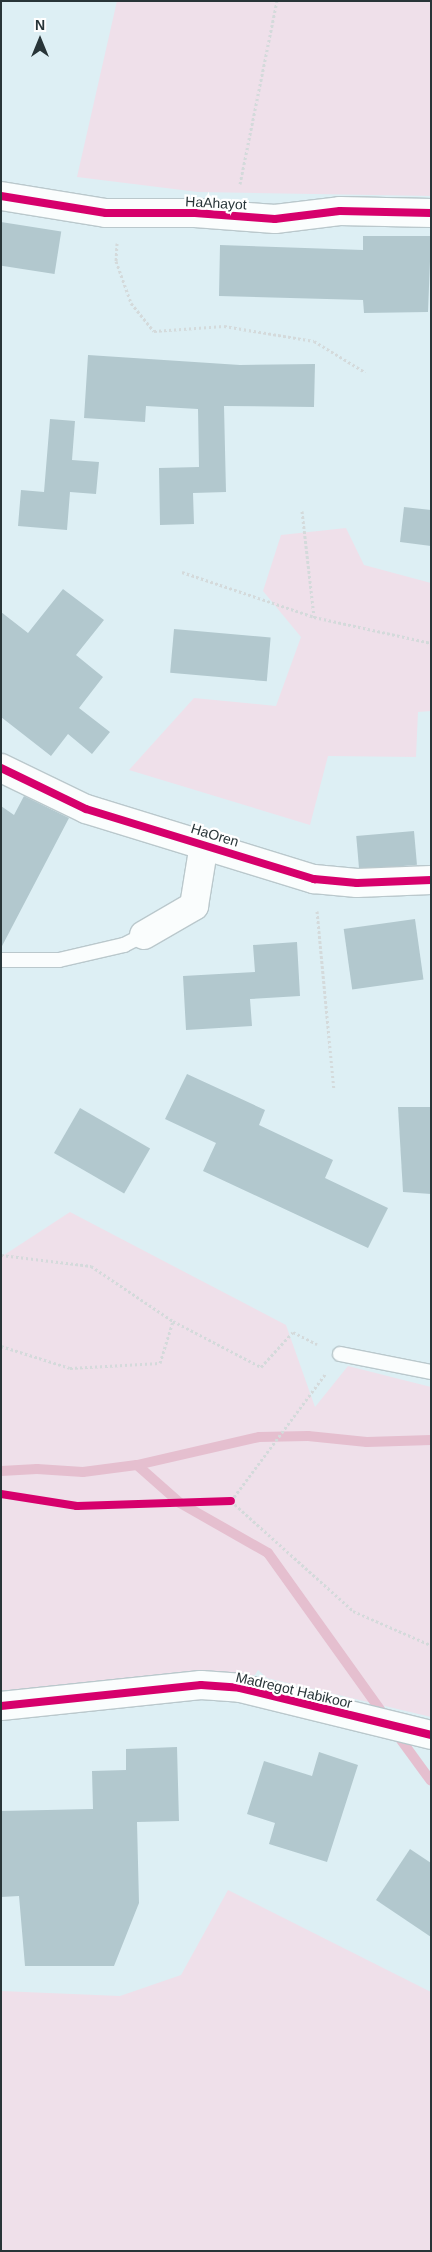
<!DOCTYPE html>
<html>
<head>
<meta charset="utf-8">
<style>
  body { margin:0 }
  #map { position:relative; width:432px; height:2252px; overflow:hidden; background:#ddeff4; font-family:Helvetica,sans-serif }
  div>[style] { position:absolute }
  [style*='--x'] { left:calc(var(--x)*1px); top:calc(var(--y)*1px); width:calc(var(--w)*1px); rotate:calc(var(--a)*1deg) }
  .green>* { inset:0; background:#efe0ea }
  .stream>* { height:10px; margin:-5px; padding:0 5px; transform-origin:5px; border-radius:5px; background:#e5bfcf }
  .building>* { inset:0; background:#b2c8ce; transform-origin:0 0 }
  .path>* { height:3px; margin-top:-1.5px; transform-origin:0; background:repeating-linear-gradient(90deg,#d4dadb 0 2.5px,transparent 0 5px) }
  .roads { filter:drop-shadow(1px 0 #bac8cc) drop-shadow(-1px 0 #bac8cc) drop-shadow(0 1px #bac8cc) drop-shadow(0 -1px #bac8cc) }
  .lane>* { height:14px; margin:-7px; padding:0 7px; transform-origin:7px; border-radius:7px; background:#fafdfd }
  .street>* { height:28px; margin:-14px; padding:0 14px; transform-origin:14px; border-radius:14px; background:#fafdfd }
  .cycleway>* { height:8px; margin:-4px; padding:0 4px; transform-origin:4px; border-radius:4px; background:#d6006c }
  span { translate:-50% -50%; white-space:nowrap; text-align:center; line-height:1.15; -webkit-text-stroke:4.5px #fff; paint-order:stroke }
  .street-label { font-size:14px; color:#283538 }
  .frame { position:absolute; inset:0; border:2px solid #283538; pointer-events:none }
  .north { position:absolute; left:15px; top:15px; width:50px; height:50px; -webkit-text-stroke:4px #fff; paint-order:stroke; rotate:0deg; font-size:14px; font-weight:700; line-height:20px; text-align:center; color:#283538 }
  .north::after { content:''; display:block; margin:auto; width:18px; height:22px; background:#283538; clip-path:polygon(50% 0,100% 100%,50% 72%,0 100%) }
</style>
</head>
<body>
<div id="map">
  <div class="green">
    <i style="clip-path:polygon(117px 1px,431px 1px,431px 196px,198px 192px,77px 177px)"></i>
    <i style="clip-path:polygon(346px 528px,364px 565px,431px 583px,431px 711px,418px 712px,416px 757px,328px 756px,310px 825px,129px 770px,194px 698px,276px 706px,301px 637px,263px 591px,281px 535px)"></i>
    <i style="clip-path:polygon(70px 1212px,286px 1325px,315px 1407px,348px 1366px,431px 1387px,431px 1717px,267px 1678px,258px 1670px,255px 1675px,1px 1701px,1px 1257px)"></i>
    <i style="clip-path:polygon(228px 1890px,431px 1992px,431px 2251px,1px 2251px,1px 1991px,120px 1996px,181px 1975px)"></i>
  </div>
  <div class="stream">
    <i style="--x:137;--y:1465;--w:57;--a:41.5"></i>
    <i style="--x:180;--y:1503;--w:101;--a:29.6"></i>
    <i style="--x:268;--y:1553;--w:204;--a:54.4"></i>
    <i style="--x:1;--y:1471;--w:36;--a:-3"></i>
    <i style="--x:37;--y:1469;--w:46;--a:3.7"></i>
    <i style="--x:83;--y:1472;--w:54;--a:-7.4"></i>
    <i style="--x:137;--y:1465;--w:125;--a:-12.9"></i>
    <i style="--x:259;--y:1437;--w:49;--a:-1.2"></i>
    <i style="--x:308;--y:1436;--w:59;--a:5.8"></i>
    <i style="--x:367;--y:1442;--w:64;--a:-1.8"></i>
    <i style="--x:396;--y:1733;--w:59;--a:53.9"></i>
  </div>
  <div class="building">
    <i style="left:1px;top:222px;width:61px;height:43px;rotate:9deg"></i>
    <i style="clip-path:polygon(363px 236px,431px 236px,428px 312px,364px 313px,363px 300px,219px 296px,220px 245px,363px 250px)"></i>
    <i style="clip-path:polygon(88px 355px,240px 365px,315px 364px,314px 407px,224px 406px,226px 492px,193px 493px,194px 524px,160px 525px,159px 468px,199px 467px,198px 409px,146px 406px,145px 422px,84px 418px)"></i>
    <i style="clip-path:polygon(50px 419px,75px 421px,72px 460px,99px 462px,96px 494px,70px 492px,67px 530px,18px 526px,21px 490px,44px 492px)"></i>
    <i style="clip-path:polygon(404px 507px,431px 510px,431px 546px,400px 542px)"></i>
    <i style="clip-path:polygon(63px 589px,104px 620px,76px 655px,103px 677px,79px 708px,110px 732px,92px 754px,68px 734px,51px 756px,1px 717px,1px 612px,28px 633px)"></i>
    <i style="left:174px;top:629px;width:97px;height:44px;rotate:5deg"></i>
    <i style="clip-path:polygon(24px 796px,69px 818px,1px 948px,1px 806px,14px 815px)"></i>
    <i style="left:414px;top:831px;width:34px;height:58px;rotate:85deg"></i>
    <i style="left:415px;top:919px;width:61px;height:72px;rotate:82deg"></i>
    <i style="clip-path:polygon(297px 942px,300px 996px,250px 999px,252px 1026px,186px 1030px,183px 976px,255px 972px,253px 945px)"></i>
    <i style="clip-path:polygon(187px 1074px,265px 1110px,259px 1125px,333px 1160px,325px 1178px,388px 1208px,368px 1248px,203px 1171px,216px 1143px,165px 1119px)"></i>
    <i style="clip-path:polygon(398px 1107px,431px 1107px,431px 1194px,403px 1192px)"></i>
    <i style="left:80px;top:1108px;width:81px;height:52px;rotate:30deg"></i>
    <i style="clip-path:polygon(177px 1747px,179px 1821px,137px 1822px,139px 1903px,114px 1966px,25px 1966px,19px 1896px,1px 1897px,1px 1811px,93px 1809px,92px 1771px,126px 1770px,126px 1749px)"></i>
    <i style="clip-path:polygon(319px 1752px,358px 1765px,327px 1862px,269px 1844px,275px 1823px,247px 1814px,264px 1761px,312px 1776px)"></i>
    <i style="clip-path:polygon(410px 1849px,431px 1863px,431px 1937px,376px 1900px)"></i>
  </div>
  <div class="path">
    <i style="--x:240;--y:184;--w:187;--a:-78.6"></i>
    <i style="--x:117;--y:243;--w:18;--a:93"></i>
    <i style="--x:116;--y:261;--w:45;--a:70.3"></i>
    <i style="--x:131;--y:303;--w:36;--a:51"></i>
    <i style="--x:154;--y:331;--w:70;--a:-4.1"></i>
    <i style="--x:224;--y:326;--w:91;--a:9.5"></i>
    <i style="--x:314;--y:341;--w:60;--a:31.3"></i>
    <i style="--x:302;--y:511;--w:107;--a:83.5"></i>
    <i style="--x:314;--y:617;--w:120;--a:12.5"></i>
    <i style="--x:182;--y:572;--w:139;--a:18.8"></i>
    <i style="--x:317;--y:911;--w:180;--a:84.6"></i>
    <i style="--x:1;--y:1255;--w:91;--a:7"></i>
    <i style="--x:91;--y:1266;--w:99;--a:33.9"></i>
    <i style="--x:1;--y:1346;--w:72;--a:17.7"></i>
    <i style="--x:70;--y:1368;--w:90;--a:-3.2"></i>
    <i style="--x:160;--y:1363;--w:44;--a:-72.8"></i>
    <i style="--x:173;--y:1321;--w:99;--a:27.6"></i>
    <i style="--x:261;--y:1367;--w:47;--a:-47.6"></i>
    <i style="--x:293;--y:1332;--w:27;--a:27"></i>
    <i style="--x:1;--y:1494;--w:77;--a:9"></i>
    <i style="--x:77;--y:1506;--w:154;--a:-1.9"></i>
    <i style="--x:231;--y:1501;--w:164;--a:42"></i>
    <i style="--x:353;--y:1611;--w:85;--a:23.6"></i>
    <i style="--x:231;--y:1501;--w:159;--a:-53.4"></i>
  </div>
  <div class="roads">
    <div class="lane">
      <i style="--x:1;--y:960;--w:58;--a:0"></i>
      <i style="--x:59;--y:960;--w:67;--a:-13"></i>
      <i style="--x:124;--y:945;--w:22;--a:-27"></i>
      <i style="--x:340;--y:1354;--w:93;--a:11.2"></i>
    </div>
    <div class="street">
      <i style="--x:1;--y:196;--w:106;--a:9.2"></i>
      <i style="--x:106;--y:213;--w:89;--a:0"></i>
      <i style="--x:195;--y:213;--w:80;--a:4.3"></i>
      <i style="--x:275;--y:219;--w:65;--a:-7"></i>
      <i style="--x:340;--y:211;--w:91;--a:1.3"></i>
      <i style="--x:1;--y:768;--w:94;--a:25.8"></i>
      <i style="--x:86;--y:809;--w:239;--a:17.1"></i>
      <i style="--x:314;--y:879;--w:43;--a:5.3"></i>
      <i style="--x:357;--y:883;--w:74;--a:-2.3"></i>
      <i style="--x:144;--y:935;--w:58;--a:-30.1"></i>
      <i style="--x:194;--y:906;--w:63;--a:-80.8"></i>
      <i style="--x:1;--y:1706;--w:201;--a:-6"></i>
      <i style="--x:201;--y:1685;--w:39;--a:4"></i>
      <i style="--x:240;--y:1688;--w:197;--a:13.8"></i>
    </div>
  </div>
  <div class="cycleway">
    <i style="--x:1;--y:196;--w:106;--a:9.2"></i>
    <i style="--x:106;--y:213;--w:89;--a:0"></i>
    <i style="--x:195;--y:213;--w:80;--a:4.3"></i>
    <i style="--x:275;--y:219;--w:65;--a:-7"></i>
    <i style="--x:340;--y:211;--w:91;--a:1.3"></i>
    <i style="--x:1;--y:768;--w:94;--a:25.8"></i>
    <i style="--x:86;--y:809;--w:239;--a:17.1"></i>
    <i style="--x:314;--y:879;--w:43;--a:5.3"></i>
    <i style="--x:357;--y:883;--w:74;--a:-2.3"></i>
    <i style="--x:1;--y:1494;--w:77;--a:9"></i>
    <i style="--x:77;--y:1506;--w:154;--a:-1.9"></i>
    <i style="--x:1;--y:1706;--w:201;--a:-6"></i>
    <i style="--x:201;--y:1685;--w:39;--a:4"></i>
    <i style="--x:240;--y:1688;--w:197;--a:13.8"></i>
  </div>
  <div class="street-label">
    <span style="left:216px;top:203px;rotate:3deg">HaAhayot</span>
    <span style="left:215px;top:835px;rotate:17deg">HaOren</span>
    <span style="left:294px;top:1690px;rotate:13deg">Madregot Habikoor</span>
  </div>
  <div class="frame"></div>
  <div class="north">N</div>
</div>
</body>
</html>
